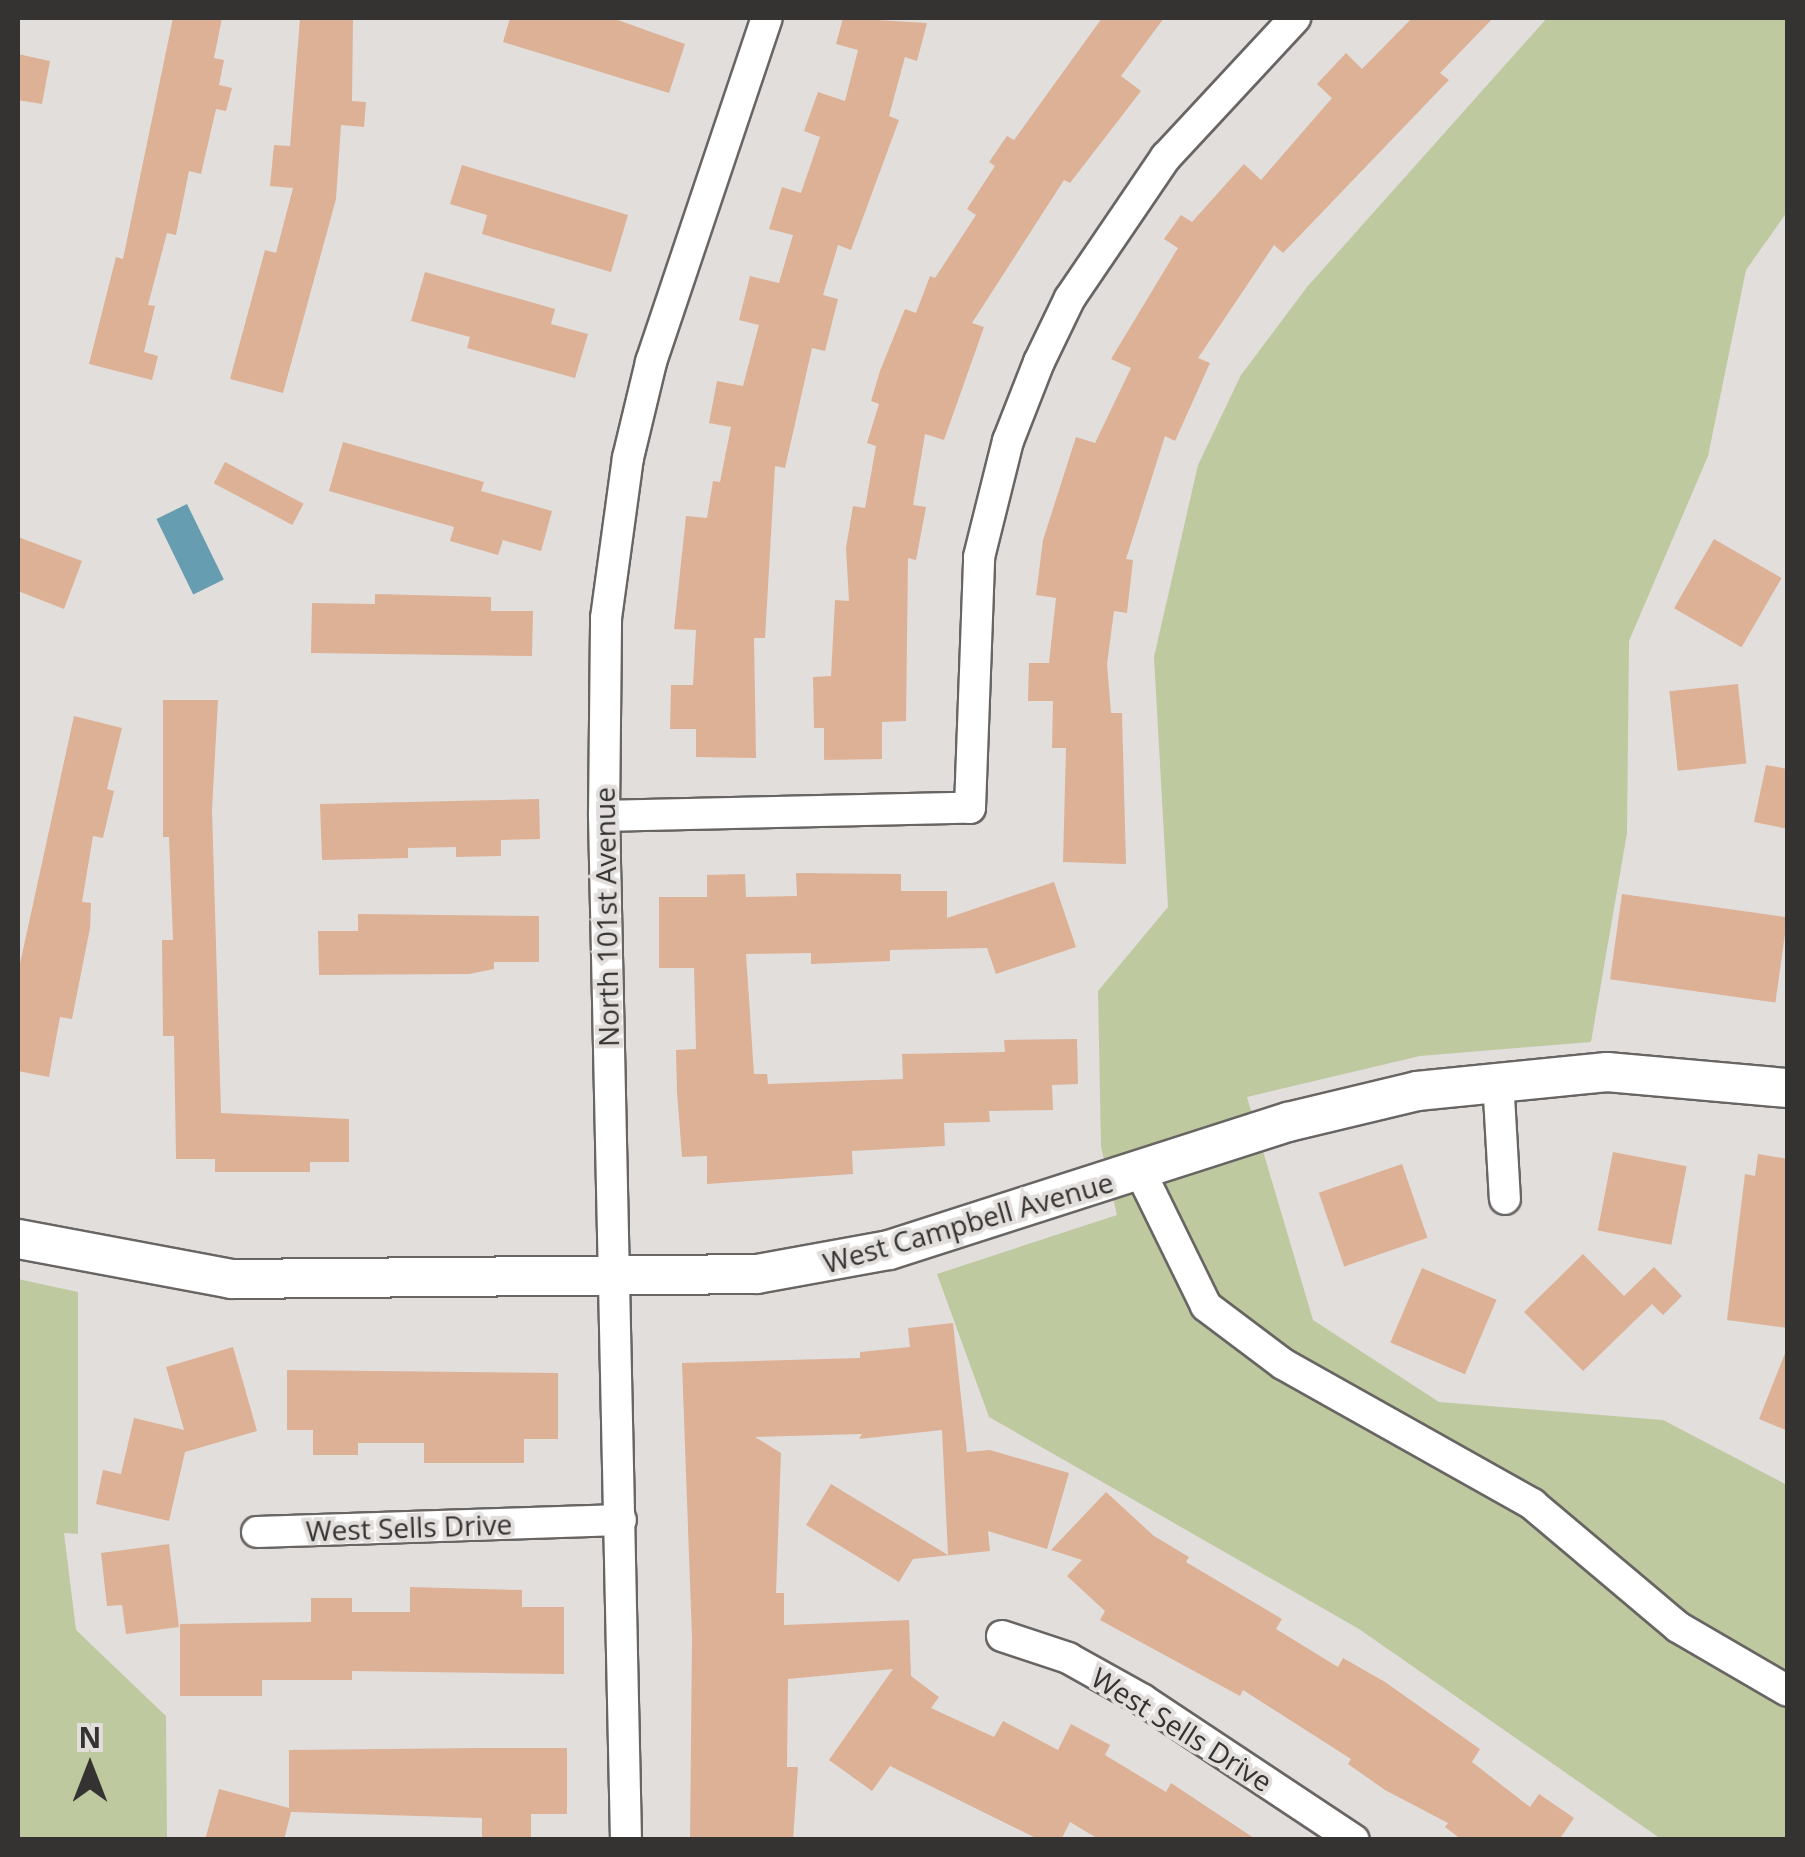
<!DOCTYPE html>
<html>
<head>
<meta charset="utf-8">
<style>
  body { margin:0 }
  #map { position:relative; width:1805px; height:1857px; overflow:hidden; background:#e2dedc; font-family:"Open Sans",sans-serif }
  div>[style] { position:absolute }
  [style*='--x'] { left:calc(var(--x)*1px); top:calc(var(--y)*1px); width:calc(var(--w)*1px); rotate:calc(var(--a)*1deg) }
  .green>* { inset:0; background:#bfc9a0 }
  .water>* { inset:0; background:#679db0; transform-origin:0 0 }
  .building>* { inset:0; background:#ddb196; transform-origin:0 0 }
  .roads { filter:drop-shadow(2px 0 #686563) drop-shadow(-2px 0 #686563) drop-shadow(0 2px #686563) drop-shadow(0 -2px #686563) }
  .minor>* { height:30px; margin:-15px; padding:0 15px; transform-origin:15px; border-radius:15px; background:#fff }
  .tertiary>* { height:38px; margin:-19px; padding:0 19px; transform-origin:19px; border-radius:19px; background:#fff }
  span { translate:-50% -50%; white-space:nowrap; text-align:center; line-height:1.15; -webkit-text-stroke:8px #e2dedc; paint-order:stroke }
  .street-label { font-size:28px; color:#343332 }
  .frame { position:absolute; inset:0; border:20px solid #343332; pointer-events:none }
  .north { position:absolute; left:40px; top:1717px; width:100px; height:100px; -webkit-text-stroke:8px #e2dedc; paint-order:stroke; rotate:0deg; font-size:28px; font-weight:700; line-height:40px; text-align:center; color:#343332 }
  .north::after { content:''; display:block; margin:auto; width:35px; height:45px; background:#343332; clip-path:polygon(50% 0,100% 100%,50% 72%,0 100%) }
</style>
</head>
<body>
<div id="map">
  <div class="green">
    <i style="clip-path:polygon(1547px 18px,1787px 18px,1787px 212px,1746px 270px,1708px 456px,1629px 641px,1627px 833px,1591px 1042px,1420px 1056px,1247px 1097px,1313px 1320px,1439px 1402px,1663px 1420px,1787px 1485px,1787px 1839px,1661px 1839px,1359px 1629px,989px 1417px,937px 1274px,1117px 1215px,1101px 1147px,1098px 991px,1168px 907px,1154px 657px,1198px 465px,1241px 375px,1307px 287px)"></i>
    <i style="clip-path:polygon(18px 1279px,78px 1292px,78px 1534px,64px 1533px,76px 1630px,166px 1716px,167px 1839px,18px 1839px)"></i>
  </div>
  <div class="water">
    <i style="left:187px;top:504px;width:84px;height:34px;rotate:64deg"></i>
  </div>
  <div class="building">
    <i style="clip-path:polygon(173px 18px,222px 18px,214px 58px,224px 60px,219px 85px,232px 88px,226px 111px,216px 109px,201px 174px,189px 171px,176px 235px,167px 233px,148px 305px,155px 306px,144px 352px,158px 356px,152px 380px,89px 364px,116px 257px,123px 259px)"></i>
    <i style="clip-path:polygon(300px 18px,353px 20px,352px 101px,366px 102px,364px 127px,341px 125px,336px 199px,283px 393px,230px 379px,265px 250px,276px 253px,293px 188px,270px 186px,274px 145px,290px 146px)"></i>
    <i style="clip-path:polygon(510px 18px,612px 18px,685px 44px,669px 93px,503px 42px)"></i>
    <i style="clip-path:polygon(843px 18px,927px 23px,917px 61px,905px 57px,889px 116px,899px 120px,851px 250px,838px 245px,823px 295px,838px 299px,825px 351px,812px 348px,785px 468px,775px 466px,765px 638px,754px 638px,756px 758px,696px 757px,696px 729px,670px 729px,671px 685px,693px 685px,696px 630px,674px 629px,686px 516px,707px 518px,713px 481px,720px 482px,731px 427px,709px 423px,717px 381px,743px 386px,759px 325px,739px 320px,750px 276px,779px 283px,793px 235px,769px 229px,782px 187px,801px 193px,820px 137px,804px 131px,818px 92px,845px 101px,858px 50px,836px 44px)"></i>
    <i style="clip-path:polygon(1102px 18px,1164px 18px,1121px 76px,1141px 91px,1070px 183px,1064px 180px,972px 323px,984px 327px,944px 440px,925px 434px,913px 505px,926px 507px,916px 560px,908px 558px,906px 721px,882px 722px,882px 759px,824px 760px,824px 728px,814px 728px,813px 677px,831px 676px,835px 600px,849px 601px,846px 548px,853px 506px,865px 508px,876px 446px,867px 443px,879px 404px,871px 401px,880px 371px,905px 309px,916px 313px,930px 276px,935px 278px,976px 215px,967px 209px,995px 166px,989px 162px,1007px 136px,1014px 140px)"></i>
    <i style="clip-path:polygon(1412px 18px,1493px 18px,1440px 73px,1449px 80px,1283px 253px,1274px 245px,1198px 358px,1210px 363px,1175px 441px,1165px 436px,1126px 559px,1133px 560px,1127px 613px,1114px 611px,1107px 664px,1111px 713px,1122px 713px,1126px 864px,1063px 862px,1066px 748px,1052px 748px,1053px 701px,1028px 701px,1029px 663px,1049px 663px,1056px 598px,1036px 595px,1043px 540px,1076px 437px,1095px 443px,1131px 368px,1111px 359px,1178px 248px,1164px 239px,1181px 215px,1192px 222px,1244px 164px,1261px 180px,1332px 98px,1317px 84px,1346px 53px,1362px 69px)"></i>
    <i style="clip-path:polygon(18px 54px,50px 61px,42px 104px,18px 100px)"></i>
    <i style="clip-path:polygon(462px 165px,628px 215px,611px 272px,482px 234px,487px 215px,450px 204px)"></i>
    <i style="clip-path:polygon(425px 272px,555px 309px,551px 324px,588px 334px,575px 378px,467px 348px,470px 337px,411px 321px)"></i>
    <i style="clip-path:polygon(343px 442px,484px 482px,481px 491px,552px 511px,541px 551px,503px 540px,498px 555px,450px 541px,454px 527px,329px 491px)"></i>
    <i style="left:225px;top:462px;width:89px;height:24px;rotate:28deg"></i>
    <i style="clip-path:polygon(18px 537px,82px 561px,64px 609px,18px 591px)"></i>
    <i style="left:1714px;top:539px;width:78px;height:80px;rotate:30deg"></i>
    <i style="clip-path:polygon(375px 594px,491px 597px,491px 611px,533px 611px,532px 656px,311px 653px,312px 603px,375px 604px)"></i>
    <i style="left:1738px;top:684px;width:80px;height:69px;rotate:84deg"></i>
    <i style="clip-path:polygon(163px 700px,218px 700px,212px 810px,221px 1113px,349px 1119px,349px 1162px,310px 1162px,310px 1172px,215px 1172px,215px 1159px,176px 1159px,174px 1036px,163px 1036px,162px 940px,173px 940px,169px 837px,163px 837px)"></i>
    <i style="clip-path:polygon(74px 716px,122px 728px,107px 789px,114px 791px,103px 838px,93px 836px,82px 902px,91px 903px,90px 928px,72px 1019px,60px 1017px,49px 1077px,18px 1071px,18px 973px)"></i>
    <i style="clip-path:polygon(1766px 765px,1788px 769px,1788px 829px,1754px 822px)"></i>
    <i style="clip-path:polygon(539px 799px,540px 839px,501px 840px,501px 856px,456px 857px,456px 847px,408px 848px,408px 858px,322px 860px,320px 804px)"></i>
    <i style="clip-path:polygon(796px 873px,901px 874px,901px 891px,947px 891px,947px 918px,1054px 882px,1076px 947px,996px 974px,987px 948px,890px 950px,890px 961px,811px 964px,811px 953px,746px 954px,754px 1074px,767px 1074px,768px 1084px,903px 1079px,902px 1054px,1005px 1052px,1004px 1040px,1077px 1039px,1078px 1084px,1052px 1085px,1053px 1110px,989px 1111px,990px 1122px,944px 1123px,945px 1146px,852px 1151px,853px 1174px,707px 1184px,707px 1156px,682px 1157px,677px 1092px,676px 1050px,696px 1049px,694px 968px,659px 968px,659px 897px,707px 897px,707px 875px,745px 874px,746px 897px,797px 896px)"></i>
    <i style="left:1622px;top:894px;width:167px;height:86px;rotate:8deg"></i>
    <i style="clip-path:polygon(358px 914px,539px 916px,539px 962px,494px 962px,494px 969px,469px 974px,319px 975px,318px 931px,358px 931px)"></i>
    <i style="left:1613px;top:1152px;width:75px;height:80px;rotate:11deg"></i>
    <i style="clip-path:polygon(1758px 1154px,1788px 1159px,1788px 1328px,1727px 1320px,1745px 1174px,1755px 1176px)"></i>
    <i style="left:1402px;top:1164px;width:78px;height:88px;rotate:71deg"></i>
    <i style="clip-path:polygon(1583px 1254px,1624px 1296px,1654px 1267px,1682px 1296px,1663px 1315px,1652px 1304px,1583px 1371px,1524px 1312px)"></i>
    <i style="left:1422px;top:1268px;width:81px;height:81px;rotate:23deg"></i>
    <i style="clip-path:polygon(953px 1323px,967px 1452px,990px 1450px,1069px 1473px,1047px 1549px,988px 1531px,990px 1551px,913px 1559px,899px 1582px,806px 1525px,831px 1484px,948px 1555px,942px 1430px,859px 1439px,862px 1434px,755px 1437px,781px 1453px,776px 1593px,784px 1593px,784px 1625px,909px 1620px,911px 1676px,939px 1697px,931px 1708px,994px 1737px,1003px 1721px,1058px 1750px,1071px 1724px,1110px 1745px,1105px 1755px,1166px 1792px,1171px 1783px,1257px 1840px,1100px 1840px,1070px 1822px,1061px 1840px,1040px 1840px,890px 1766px,872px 1791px,829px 1760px,893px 1669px,788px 1679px,787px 1767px,798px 1767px,793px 1840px,690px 1840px,692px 1638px,682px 1363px,860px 1358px,860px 1352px,910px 1347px,908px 1328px)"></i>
    <i style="clip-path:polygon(233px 1347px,257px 1431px,185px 1452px,169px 1521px,96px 1504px,103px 1470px,121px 1474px,134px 1418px,184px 1430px,166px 1367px)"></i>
    <i style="clip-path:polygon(1786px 1351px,1788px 1351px,1788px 1431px,1759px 1419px)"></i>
    <i style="clip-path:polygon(287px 1370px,558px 1373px,558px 1439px,524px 1439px,524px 1463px,424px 1463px,424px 1443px,358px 1443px,358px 1455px,313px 1455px,313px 1430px,287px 1430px)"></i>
    <i style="clip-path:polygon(1106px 1492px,1154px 1536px,1189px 1557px,1186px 1562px,1282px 1619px,1276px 1629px,1338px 1667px,1343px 1658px,1385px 1682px,1480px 1749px,1472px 1762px,1530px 1807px,1539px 1794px,1574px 1818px,1559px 1840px,1462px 1840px,1445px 1827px,1448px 1823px,1385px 1790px,1348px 1764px,1351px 1759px,1243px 1690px,1240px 1696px,1100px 1620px,1105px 1611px,1067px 1576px,1082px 1560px,1051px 1550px)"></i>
    <i style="clip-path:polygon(169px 1544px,179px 1627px,126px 1634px,122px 1605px,107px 1606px,101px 1553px)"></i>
    <i style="clip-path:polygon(410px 1587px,522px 1590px,522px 1607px,564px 1607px,564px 1674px,352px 1671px,352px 1680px,262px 1680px,262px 1696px,180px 1696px,180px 1624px,311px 1622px,311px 1598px,352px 1598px,352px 1612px,410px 1612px)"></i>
    <i style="clip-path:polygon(482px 1748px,567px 1748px,567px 1814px,531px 1814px,531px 1837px,482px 1837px,482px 1818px,291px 1812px,284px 1840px,205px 1840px,219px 1789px,289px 1808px,289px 1750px)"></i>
  </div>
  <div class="roads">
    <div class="minor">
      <i style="--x:604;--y:816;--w:366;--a:-1.3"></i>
      <i style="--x:970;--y:808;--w:251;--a:-87.9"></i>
      <i style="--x:979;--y:557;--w:120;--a:-76"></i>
      <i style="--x:1008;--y:441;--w:85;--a:-68.6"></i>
      <i style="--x:1039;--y:362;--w:71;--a:-64.2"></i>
      <i style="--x:1070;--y:298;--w:171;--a:-55.8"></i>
      <i style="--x:1166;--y:157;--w:190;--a:-47.1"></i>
      <i style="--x:1498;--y:1079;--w:120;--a:86.7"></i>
      <i style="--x:1140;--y:1171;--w:150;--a:63.9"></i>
      <i style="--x:1206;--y:1306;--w:96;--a:37"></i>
      <i style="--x:1283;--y:1364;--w:286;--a:29.3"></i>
      <i style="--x:1532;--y:1504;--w:191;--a:40.1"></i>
      <i style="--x:1678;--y:1627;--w:127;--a:30.2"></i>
      <i style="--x:257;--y:1532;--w:364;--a:-1.9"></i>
      <i style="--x:1002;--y:1636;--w:70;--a:18.4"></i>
      <i style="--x:1068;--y:1658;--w:86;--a:29.2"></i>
      <i style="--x:1143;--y:1700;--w:253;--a:33.6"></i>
      <i style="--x:626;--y:1840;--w:1024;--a:-91.23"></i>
      <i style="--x:604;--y:816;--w:198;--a:-89.4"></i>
      <i style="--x:606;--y:618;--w:162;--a:-82.2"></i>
      <i style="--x:628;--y:458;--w:99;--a:-76.5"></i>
      <i style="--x:651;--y:362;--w:363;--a:-71.4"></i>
    </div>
    <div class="tertiary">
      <i style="--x:18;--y:1239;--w:217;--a:10.6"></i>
      <i style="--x:231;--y:1279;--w:526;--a:-0.54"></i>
      <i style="--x:757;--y:1274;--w:134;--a:-10.3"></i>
      <i style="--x:889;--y:1250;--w:419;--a:-17.8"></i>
      <i style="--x:1288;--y:1122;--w:133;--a:-13.5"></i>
      <i style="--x:1417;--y:1091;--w:191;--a:-5.7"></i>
      <i style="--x:1607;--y:1072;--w:182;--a:5.1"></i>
    </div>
  </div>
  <div class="street-label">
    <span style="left:606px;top:917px;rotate:-91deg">North 101st Avenue</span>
    <span style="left:968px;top:1222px;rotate:-16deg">West Campbell Avenue</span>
    <span style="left:409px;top:1527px;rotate:-2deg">West Sells Drive</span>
    <span style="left:1182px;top:1729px;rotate:32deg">West Sells Drive</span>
  </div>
  <div class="frame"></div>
  <div class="north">N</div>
</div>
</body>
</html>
